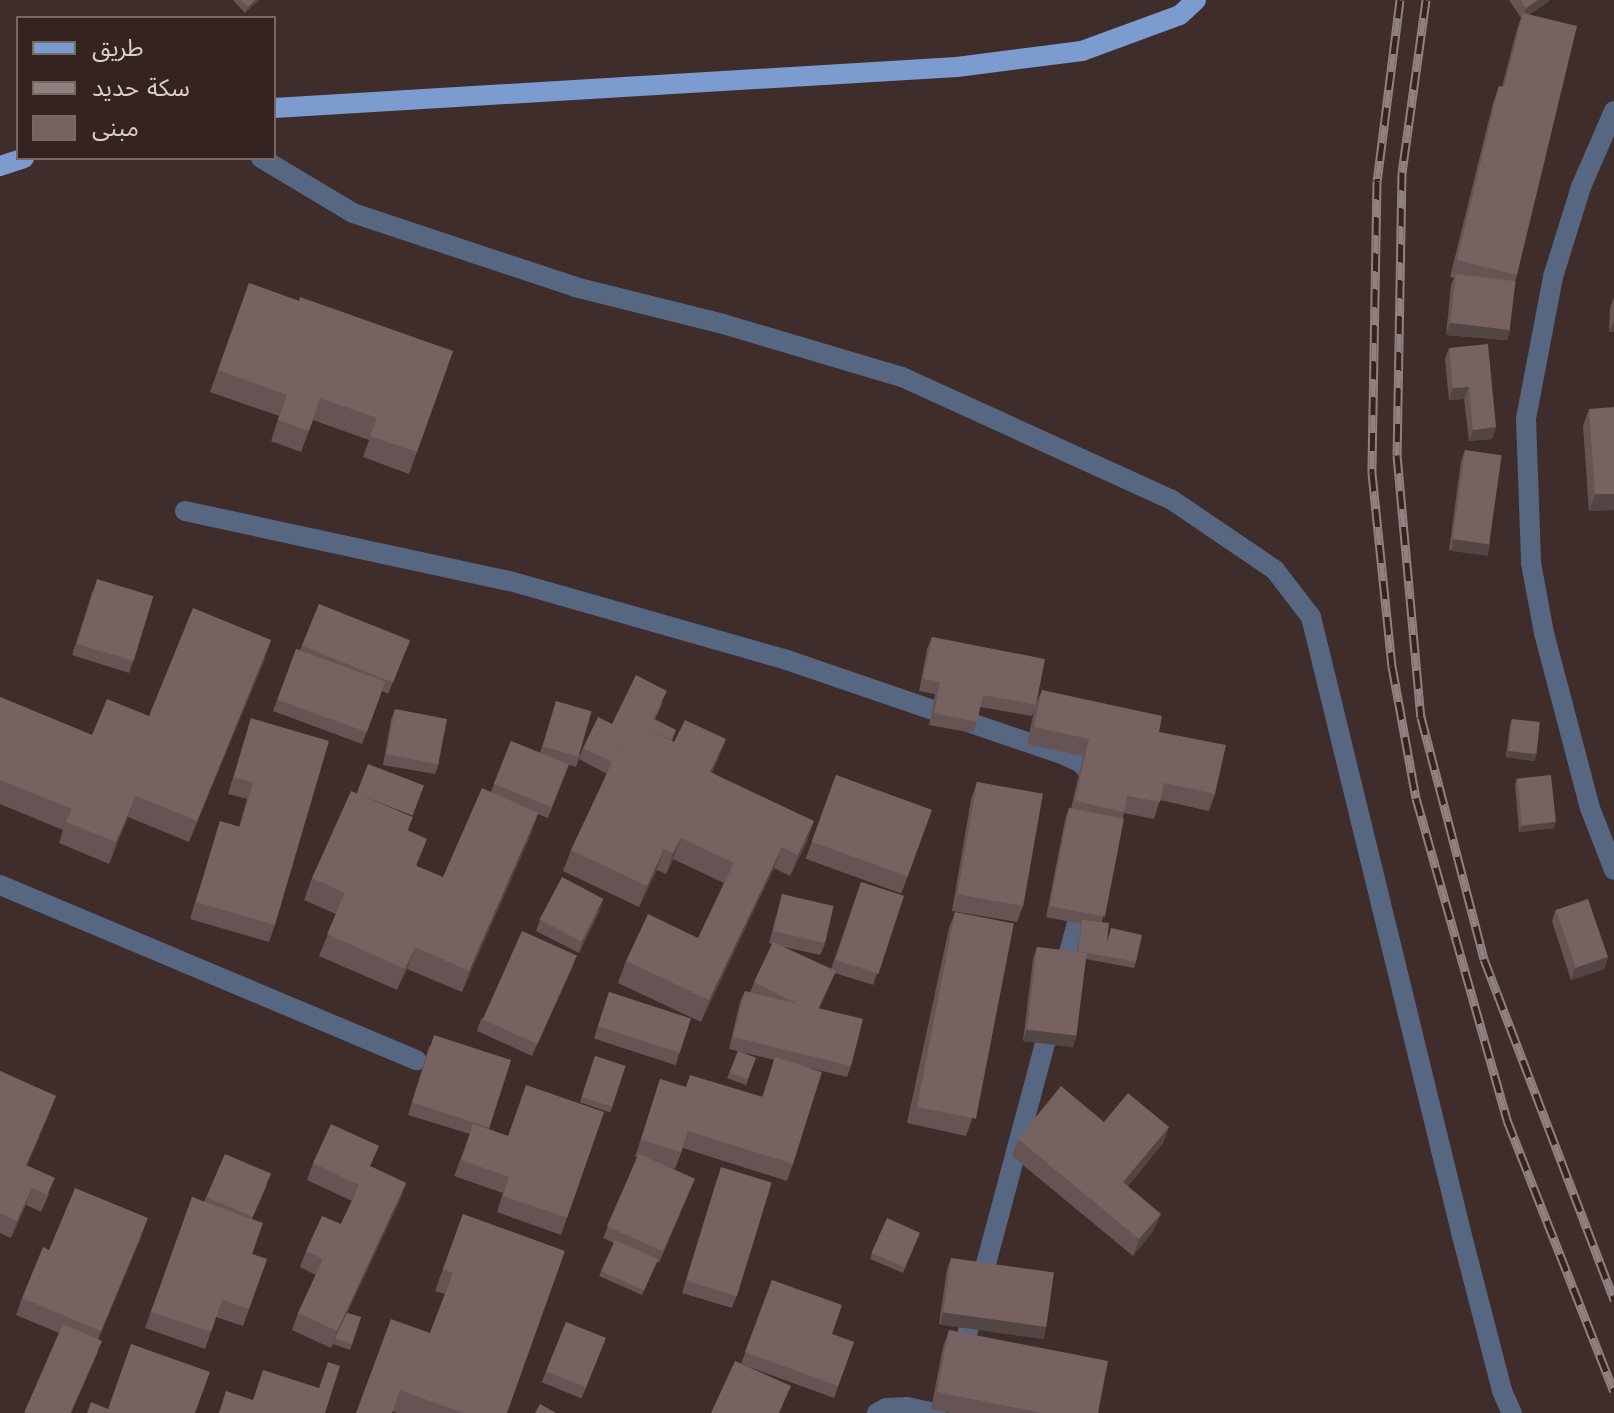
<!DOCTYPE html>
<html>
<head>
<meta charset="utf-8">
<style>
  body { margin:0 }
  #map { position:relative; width:1614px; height:1413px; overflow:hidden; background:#3e2d2b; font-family:"Work Sans","Noto Sans Arabic",sans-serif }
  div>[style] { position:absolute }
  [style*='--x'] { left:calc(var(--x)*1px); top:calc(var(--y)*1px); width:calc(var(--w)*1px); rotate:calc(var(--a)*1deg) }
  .minor>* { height:20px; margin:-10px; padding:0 10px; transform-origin:10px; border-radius:10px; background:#586781 }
  .major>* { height:20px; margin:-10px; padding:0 10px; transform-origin:10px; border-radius:10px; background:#7c9bce }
  .rail>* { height:9px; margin-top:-4.5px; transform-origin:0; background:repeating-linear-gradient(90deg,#342321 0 18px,#908180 0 36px); box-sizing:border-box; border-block:2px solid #908180 }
  .wall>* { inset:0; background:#655453; transform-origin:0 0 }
  .shaded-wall>* { inset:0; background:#534543; transform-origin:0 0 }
  .building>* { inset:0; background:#766260; transform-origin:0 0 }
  span { translate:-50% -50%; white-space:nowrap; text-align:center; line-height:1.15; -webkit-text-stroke:8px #342321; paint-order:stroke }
  .legend { position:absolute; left:16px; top:16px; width:260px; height:144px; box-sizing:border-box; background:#342321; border:2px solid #776866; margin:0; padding:10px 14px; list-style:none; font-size:24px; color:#dbcfce }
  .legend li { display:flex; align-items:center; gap:16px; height:40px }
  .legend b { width:40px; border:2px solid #776866 }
</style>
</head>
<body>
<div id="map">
  <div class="minor">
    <i style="--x:1614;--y:111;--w:83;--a:113.5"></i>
    <i style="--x:1581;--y:187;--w:94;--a:107.3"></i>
    <i style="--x:1553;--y:277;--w:144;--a:100.8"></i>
    <i style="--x:1526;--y:418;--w:145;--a:88"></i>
    <i style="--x:1531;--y:563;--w:71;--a:79.5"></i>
    <i style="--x:1544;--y:633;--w:181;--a:75.3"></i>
    <i style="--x:1590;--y:808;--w:66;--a:68.8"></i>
    <i style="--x:261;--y:158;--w:107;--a:30.9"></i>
    <i style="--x:353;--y:213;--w:234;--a:18.4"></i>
    <i style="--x:575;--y:287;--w:153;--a:14"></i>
    <i style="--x:723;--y:324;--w:187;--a:16.5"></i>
    <i style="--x:902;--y:377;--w:297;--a:24.5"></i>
    <i style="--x:1172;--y:500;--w:125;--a:34.2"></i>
    <i style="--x:1275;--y:570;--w:59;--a:52.5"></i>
    <i style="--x:1311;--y:617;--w:633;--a:76.29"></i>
    <i style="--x:1461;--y:1232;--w:164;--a:75.5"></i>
    <i style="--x:1502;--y:1391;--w:24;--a:66"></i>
    <i style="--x:185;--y:511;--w:332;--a:12.2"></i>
    <i style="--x:510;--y:581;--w:288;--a:15.9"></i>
    <i style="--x:787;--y:660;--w:293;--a:18.9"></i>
    <i style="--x:1064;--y:755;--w:19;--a:25"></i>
    <i style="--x:1081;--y:763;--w:24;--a:48"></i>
    <i style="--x:0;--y:885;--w:452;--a:22.8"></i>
    <i style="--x:1063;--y:975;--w:81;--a:-74.9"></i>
    <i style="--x:877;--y:1413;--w:10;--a:-29"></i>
    <i style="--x:886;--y:1408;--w:21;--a:-3"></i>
    <i style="--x:907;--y:1407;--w:30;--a:12"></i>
    <i style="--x:960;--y:1413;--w:23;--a:-95"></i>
    <i style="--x:958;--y:1390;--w:33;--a:-85"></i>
    <i style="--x:961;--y:1357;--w:352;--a:-75"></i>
  </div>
  <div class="major">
    <i style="--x:274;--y:108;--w:684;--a:-3.44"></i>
    <i style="--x:957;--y:67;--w:126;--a:-7.3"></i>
    <i style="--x:1082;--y:51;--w:104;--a:-20.2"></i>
    <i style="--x:1180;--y:15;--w:22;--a:-43"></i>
    <i style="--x:0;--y:166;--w:25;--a:-18"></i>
  </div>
  <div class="rail">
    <i style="--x:1400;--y:0;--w:182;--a:97.2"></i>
    <i style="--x:1377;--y:181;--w:292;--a:91"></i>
    <i style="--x:1372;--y:473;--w:194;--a:84.1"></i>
    <i style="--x:1392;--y:666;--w:134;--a:79.7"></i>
    <i style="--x:1416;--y:798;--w:335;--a:74.2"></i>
    <i style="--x:1507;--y:1120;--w:291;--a:68.5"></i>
    <i style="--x:1426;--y:0;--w:174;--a:97.9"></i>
    <i style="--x:1402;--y:172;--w:283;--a:91"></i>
    <i style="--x:1397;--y:455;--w:263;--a:84.8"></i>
    <i style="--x:1421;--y:717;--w:250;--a:75.4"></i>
    <i style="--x:1484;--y:959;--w:365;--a:69.1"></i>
  </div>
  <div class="wall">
    <i style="clip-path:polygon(233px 0,259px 0,245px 13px)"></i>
    <i style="clip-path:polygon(1509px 0,1549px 0,1548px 2px,1530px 14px,1517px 275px,1515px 281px,1507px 340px,1446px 335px,1451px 285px,1454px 278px,1450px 277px,1493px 103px,1499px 86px,1502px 87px,1517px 29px,1521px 18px)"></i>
    <i style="clip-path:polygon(249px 283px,299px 301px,453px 351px,409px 474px,363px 457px,369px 440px,313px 420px,301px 452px,271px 441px,279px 416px,210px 392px)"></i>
    <i style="clip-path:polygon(1614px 297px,1614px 332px,1609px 332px,1610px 308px)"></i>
    <i style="clip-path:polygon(1449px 348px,1496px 427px,1492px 439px,1469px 441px,1464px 399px,1449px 400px,1445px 359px)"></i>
    <i style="clip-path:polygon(1589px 409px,1614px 510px,1589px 511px,1583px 426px)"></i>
    <i style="clip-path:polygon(1465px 450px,1490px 544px,1486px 555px,1449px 550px,1461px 461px)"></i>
    <i style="clip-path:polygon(93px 590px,133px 661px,129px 673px,72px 655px)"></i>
    <i style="clip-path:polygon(319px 604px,410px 640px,388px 694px,382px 691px,362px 744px,273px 711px,296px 649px,300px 650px)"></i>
    <i style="clip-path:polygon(932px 637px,1036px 705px,1032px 716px,980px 707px,977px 722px,973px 733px,929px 725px,935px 694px,919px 691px,927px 649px)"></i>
    <i style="clip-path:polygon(271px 640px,189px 842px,128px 817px,109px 864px,59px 843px,63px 830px,0 804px,0 697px,92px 735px,149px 716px)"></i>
    <i style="clip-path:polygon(1042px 690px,1159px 732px,1215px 794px,1209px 811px,1160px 800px,1154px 819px,1124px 813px,1102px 922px,1107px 941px,1136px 962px,1134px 968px,1086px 959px,1073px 1047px,1023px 1041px,1033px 959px,1037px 947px,1077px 952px,1081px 924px,1046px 917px,1065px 820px,1069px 808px,1071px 809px,1083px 756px,1027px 744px,1035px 706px)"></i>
    <i style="clip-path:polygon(556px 701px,580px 755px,576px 767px,569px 765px,548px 818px,538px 814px,531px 834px,462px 992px,407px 969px,397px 990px,319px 956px,336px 914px,304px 900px,312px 878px,412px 817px,408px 831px,417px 866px,443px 877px,491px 792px,511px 741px,540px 753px)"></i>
    <i style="clip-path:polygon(663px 702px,655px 719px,676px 730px,672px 741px,674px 742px,726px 739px,712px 772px,807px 842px,790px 876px,774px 868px,701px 1022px,618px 983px,626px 961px,698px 938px,724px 883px,673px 859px,666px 874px,657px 870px,639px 907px,563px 871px,571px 850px,607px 774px,579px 759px,583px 748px,612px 724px)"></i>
    <i style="clip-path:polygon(395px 709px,439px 763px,435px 774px,383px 765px,391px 720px)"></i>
    <i style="clip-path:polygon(251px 718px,275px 925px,269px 942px,190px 919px,220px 821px,239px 827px,247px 799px,228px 794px)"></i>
    <i style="clip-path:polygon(1512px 719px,1536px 755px,1534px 761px,1506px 757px,1510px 725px)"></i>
    <i style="left:836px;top:775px;width:102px;height:89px;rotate:20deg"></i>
    <i style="clip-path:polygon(1517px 778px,1554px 828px,1519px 832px,1515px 784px)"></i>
    <i style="clip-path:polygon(977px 782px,1023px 906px,1017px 922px,952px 911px,971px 799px)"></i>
    <i style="clip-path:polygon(861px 882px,904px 896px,873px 985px,835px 973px,819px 1009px,851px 1066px,847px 1077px,810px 1068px,793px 1164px,787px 1181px,683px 1148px,675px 1169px,669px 1167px,695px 1179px,659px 1263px,657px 1262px,642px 1295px,599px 1276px,614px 1243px,603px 1238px,637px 1157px,635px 1157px,660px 1079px,685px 1087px,762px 1097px,774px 1060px,741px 1052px,756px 1058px,746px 1085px,727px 1078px,738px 1051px,729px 1049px,740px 1002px,745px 991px,750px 992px,772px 944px,769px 943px,782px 894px,825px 944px,820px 955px,780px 946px,831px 969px)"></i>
    <i style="clip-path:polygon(1556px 909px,1608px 957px,1604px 969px,1571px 980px,1552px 921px)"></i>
    <i style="clip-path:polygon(600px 910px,579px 953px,536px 931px,540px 920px)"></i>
    <i style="clip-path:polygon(955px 912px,972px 1119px,966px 1136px,907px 1123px,949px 928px)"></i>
    <i style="clip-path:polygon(577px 955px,532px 1056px,477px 1031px,481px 1019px)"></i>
    <i style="left:609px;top:992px;width:86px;height:49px;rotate:18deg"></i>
    <i style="clip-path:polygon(429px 1046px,511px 1060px,489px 1129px,508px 1136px,604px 1112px,561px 1235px,497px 1212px,503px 1193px,454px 1176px,470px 1134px,408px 1115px)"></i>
    <i style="left:595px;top:1056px;width:32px;height:49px;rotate:18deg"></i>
    <i style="clip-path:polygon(0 1071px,56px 1096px,27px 1166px,49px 1194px,41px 1212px,26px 1205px,11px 1238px,0 1233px)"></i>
    <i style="clip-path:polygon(1104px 1122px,1169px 1127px,1163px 1143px,1128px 1186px,1154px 1230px,1133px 1256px,1012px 1156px,1018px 1139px)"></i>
    <i style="clip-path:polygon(225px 1154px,267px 1185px,252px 1219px,252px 1254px,267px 1259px,243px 1326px,216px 1317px,205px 1349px,145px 1328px,192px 1197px,204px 1202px)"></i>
    <i style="clip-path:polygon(313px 1163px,372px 1167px,406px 1183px,400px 1200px,347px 1313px,361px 1317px,350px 1350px,333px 1344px,331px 1348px,292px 1330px,298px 1313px,316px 1275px,300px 1267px,306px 1251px,341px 1224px,352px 1201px,307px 1180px)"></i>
    <i style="clip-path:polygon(717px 1179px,736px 1297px,732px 1308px,682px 1293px)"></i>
    <i style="clip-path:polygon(463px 1214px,507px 1413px,397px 1413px,392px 1411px,356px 1413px,430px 1333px,445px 1294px,435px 1291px)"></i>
    <i style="clip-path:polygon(920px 1233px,903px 1273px,870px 1259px,872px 1253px)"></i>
    <i style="clip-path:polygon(142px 1235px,98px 1339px,98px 1352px,71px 1413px,24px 1413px,59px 1333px,16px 1315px,22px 1298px,49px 1250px)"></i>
    <i style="clip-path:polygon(951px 1258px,1042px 1338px,939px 1324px,947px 1269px)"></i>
    <i style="clip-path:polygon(772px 1280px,832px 1334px,854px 1342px,834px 1398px,741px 1364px)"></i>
    <i style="left:566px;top:1322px;width:43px;height:65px;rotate:22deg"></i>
    <i style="clip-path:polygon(949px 1330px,1098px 1413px,950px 1413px,931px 1409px,943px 1347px)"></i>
  </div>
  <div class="shaded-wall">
    <i style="clip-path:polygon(255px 0,259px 0,245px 13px,248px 7px)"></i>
    <i style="clip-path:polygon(1538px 0,1549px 0,1548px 2px,1522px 20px,1526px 8px)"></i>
    <i style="clip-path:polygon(1614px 321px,1614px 332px,1609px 332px)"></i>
    <i style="clip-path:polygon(1450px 323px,1511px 329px,1507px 340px,1446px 335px)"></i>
    <i style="clip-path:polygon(1469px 387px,1464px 399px,1449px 400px,1453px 388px)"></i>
    <i style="clip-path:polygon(1496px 427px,1492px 439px,1469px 441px,1473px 430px)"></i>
    <i style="clip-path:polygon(1595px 494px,1614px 494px,1614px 510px,1589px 511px)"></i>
    <i style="left:1453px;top:539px;width:37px;height:12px;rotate:8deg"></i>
    <i style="clip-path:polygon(271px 640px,264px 662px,189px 842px,197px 821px)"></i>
    <i style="clip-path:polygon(726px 739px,718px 760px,703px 793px,710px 772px)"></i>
    <i style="left:1508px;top:751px;width:28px;height:6px;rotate:8deg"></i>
    <i style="clip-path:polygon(136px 796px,128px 817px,109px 864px,116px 842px)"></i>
    <i style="clip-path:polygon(538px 813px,531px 834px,462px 992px,469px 971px)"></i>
    <i style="clip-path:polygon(814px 821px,807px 842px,790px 876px,798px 855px)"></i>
    <i style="clip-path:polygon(1556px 822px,1554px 828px,1519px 832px,1522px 826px)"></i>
    <i style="clip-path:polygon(681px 838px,673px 859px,666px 874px,673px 853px)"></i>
    <i style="clip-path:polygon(782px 847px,774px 868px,701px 1022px,709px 1000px)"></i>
    <i style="clip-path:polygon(664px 849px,657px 870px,639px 907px,647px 886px)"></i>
    <i style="clip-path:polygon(604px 899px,600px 910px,579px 953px,583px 941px)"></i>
    <i style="clip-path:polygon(415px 947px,407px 969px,397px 990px,405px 969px)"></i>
    <i style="clip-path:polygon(577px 955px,573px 967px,532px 1056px,536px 1045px)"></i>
    <i style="clip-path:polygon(1608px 957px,1604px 969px,1571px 980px,1575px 968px)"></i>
    <i style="clip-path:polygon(1027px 1029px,1077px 1036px,1073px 1047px,1023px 1041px)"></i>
    <i style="clip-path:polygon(56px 1096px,50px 1112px,20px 1182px,26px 1165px)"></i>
    <i style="clip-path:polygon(1169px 1127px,1163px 1143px,1117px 1199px,1123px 1182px)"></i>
    <i style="clip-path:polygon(406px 1183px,400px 1200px,331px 1348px,337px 1331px)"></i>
    <i style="clip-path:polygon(32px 1188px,26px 1205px,11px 1238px,17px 1221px)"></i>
    <i style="clip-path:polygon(1161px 1214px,1154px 1230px,1133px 1256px,1139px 1239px)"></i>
    <i style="clip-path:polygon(148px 1218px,142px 1235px,95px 1348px,101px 1331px)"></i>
    <i style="left:943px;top:1312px;width:104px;height:13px;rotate:8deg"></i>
  </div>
  <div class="building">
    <i style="clip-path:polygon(241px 0,255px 0,248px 7px)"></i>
    <i style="clip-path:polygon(1521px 0,1538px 0,1526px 8px)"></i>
    <i style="clip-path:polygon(1523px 13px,1577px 26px,1517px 275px,1457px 260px,1499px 86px,1504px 87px)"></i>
    <i style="left:1456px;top:274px;width:60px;height:49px;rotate:7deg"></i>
    <i style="clip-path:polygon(249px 283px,299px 301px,300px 297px,453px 351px,417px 452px,370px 436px,377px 418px,320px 398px,309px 431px,278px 420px,287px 395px,218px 370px)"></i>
    <i style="clip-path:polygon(1488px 344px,1496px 427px,1473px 430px,1469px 387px,1453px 388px,1449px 348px)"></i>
    <i style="clip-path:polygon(1614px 407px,1614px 494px,1595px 494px,1589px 409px)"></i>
    <i style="left:1465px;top:450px;width:37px;height:90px;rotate:8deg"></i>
    <i style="left:97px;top:579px;width:59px;height:68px;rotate:17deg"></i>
    <i style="left:319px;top:604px;width:98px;height:45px;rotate:22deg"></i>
    <i style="clip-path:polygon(193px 608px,271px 640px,197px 821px,136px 796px,116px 842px,66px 822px,72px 809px,0 780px,0 697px,92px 735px,107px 699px,149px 716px)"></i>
    <i style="clip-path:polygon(932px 637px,1045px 659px,1036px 705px,983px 695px,977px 722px,934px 713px,940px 682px,923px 679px)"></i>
    <i style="left:296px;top:649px;width:95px;height:54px;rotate:20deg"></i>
    <i style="clip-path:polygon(636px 675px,667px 691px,653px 719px,676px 730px,671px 740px,631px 722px,612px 762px,583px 748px,598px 717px,612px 724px)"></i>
    <i style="clip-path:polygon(1042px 690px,1162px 716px,1159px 732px,1226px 745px,1215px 794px,1164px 783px,1160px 802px,1127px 796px,1124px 812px,1075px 801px,1089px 739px,1034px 727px)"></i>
    <i style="left:556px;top:701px;width:37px;height:47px;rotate:16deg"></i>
    <i style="left:395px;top:709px;width:53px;height:46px;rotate:11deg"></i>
    <i style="clip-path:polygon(251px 718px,329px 741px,275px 925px,196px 902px,220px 821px,240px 827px,253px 782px,234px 777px)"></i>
    <i style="left:1512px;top:719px;width:28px;height:32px;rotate:6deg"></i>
    <i style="clip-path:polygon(685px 720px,726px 739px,710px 772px,814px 821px,798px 855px,782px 847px,709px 1000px,626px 961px,648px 914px,698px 938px,734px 863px,681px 838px,673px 853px,664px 849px,647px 886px,571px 850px,631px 722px,674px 742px)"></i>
    <i style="left:511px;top:741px;width:62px;height:46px;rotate:22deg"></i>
    <i style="left:368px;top:764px;width:60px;height:32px;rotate:21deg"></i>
    <i style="left:836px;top:775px;width:102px;height:71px;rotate:20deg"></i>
    <i style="left:1551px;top:775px;width:47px;height:34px;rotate:84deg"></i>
    <i style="left:977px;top:782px;width:67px;height:114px;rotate:10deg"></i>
    <i style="clip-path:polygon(482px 788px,538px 813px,469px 971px,415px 947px,405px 969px,327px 934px,345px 893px,312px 878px,351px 791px,413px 817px,407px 830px,427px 839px,416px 866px,443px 877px)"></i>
    <i style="left:1069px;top:808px;width:56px;height:100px;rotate:11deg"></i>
    <i style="left:562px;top:877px;width:47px;height:48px;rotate:28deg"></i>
    <i style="left:861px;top:882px;width:45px;height:82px;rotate:18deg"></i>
    <i style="left:782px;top:894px;width:53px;height:38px;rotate:13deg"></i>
    <i style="left:1588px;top:899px;width:61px;height:34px;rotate:71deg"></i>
    <i style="left:955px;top:912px;width:60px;height:199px;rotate:11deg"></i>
    <i style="clip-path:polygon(1082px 920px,1109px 923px,1107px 942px,1111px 928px,1142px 935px,1136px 962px,1078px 951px)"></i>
    <i style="left:522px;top:931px;width:60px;height:97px;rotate:24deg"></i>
    <i style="clip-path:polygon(773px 942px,836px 971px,818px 1008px,863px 1019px,851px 1066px,733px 1037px,745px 991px,798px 1004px,754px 982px)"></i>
    <i style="left:1037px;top:947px;width:50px;height:83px;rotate:7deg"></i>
    <i style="left:609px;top:992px;width:86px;height:36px;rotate:18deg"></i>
    <i style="left:434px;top:1035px;width:81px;height:71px;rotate:18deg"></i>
    <i style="left:738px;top:1051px;width:19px;height:23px;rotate:21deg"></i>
    <i style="left:595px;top:1056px;width:32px;height:43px;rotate:18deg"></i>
    <i style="clip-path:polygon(775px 1057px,822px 1072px,793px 1164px,688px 1131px,681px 1152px,641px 1140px,660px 1079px,686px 1087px,690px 1075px,763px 1097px)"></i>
    <i style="clip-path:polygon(0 1071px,56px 1096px,26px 1165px,55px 1178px,47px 1195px,32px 1188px,17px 1221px,0 1213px)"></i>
    <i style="clip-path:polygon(526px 1085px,604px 1112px,567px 1218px,503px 1196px,509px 1177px,461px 1160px,473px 1124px,508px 1136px)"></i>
    <i style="clip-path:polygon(1061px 1086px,1104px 1122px,1128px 1093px,1169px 1127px,1123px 1182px,1161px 1214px,1139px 1239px,1018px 1139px)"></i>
    <i style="clip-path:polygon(331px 1124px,379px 1146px,370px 1166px,406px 1183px,337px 1331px,298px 1313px,323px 1259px,306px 1251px,322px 1216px,341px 1224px,359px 1185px,313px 1163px)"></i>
    <i style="left:225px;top:1154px;width:50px;height:47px;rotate:23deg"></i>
    <i style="left:639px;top:1154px;width:61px;height:79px;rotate:24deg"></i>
    <i style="left:721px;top:1167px;width:53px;height:119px;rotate:17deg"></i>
    <i style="clip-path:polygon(75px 1188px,148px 1218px,101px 1331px,22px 1298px,43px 1247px,49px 1250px)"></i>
    <i style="clip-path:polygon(192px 1197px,263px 1223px,252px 1254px,267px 1259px,249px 1309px,222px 1300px,211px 1332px,151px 1312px)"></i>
    <i style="clip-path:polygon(463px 1214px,565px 1251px,507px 1413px,463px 1413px,400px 1390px,392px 1413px,356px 1413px,391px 1319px,430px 1333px,453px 1273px,443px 1269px)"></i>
    <i style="left:887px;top:1218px;width:36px;height:38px;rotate:24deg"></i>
    <i style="left:615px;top:1240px;width:47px;height:34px;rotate:24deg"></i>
    <i style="left:951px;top:1258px;width:104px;height:55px;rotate:8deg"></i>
    <i style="clip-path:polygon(772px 1280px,842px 1305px,832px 1334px,854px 1342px,838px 1386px,745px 1352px)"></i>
    <i style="clip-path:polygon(347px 1313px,361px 1317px,352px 1344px,335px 1338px)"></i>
    <i style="left:566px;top:1322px;width:43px;height:53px;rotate:22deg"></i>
    <i style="clip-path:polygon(63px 1324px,102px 1341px,70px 1413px,30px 1413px,25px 1411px)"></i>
    <i style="clip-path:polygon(949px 1330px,1108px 1361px,1098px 1413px,1042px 1413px,937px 1392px)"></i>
    <i style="clip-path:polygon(131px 1344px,210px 1372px,195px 1413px,87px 1413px,91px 1402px,108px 1409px)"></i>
    <i style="clip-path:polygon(735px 1361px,791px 1386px,779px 1413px,711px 1413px)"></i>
    <i style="clip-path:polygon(328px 1362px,340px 1366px,325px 1413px,219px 1413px,226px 1391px,253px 1400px,263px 1370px,319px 1388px)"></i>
    <i style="clip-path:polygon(540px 1404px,556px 1413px,535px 1413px)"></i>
  </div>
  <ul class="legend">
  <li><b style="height:10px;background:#7c9bce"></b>طريق</li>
  <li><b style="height:10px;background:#908180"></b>سكة حديد</li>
  <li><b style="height:22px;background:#766260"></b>مبنى</li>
  </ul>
</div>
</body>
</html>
